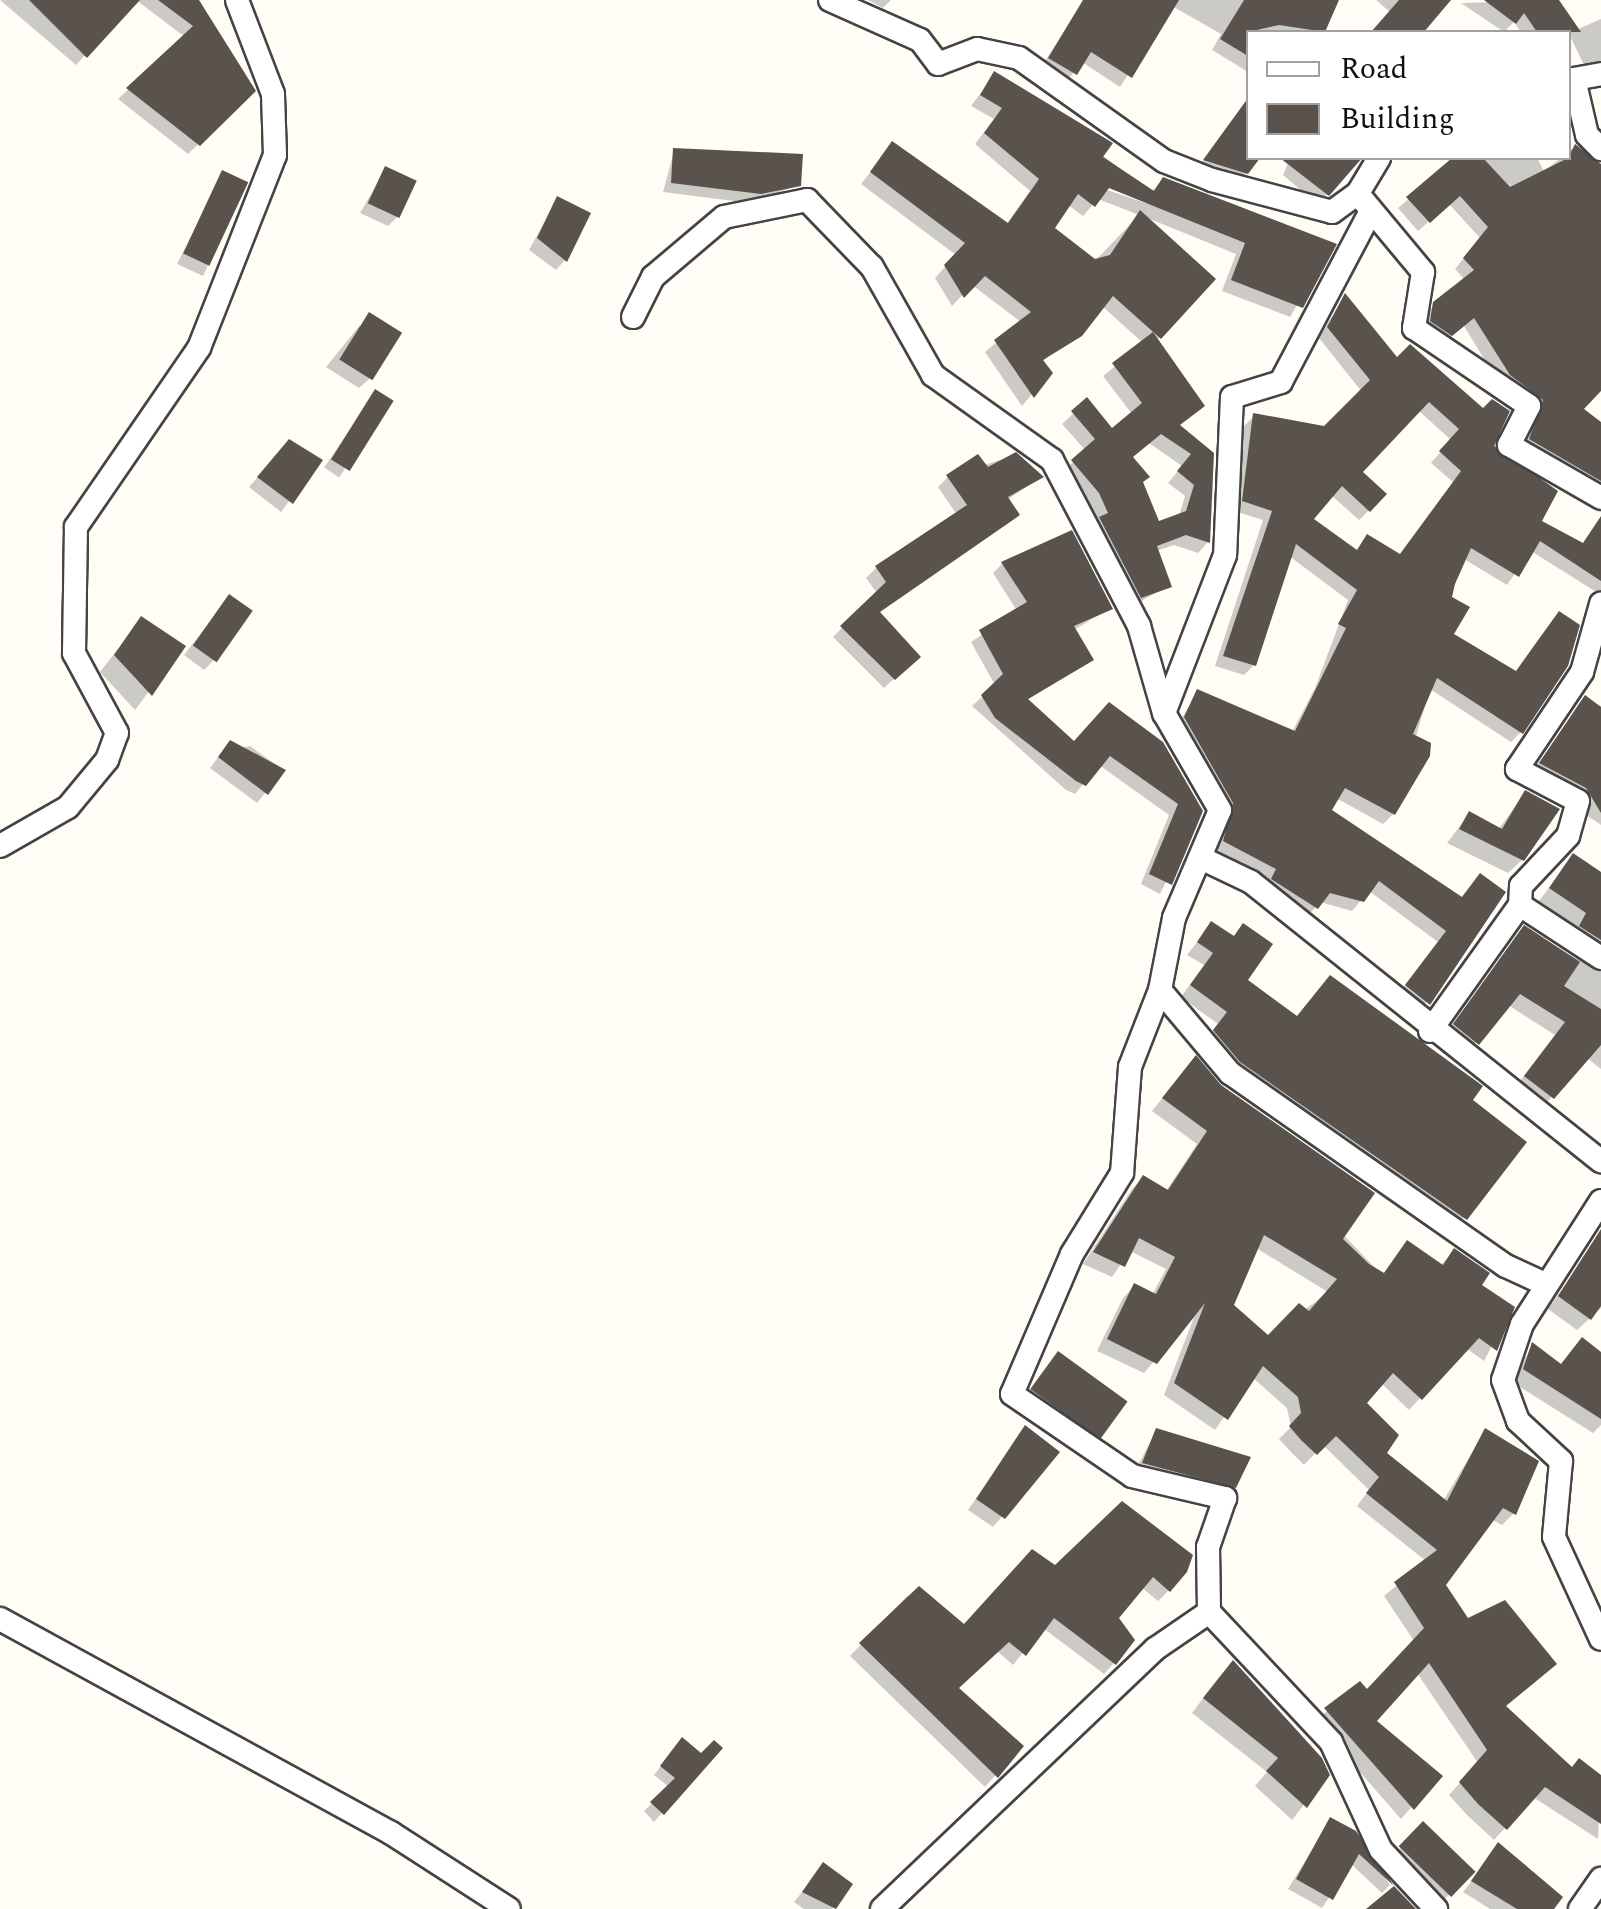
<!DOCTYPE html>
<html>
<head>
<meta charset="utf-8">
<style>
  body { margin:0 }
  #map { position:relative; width:1601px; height:1909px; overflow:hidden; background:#fffdf5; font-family:Spectral,serif }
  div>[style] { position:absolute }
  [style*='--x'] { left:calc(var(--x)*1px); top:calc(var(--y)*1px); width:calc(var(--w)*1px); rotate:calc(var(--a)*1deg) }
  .shadow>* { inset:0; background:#0003; transform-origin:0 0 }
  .building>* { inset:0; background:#5a524d; transform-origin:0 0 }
  .roads { filter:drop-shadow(2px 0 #444) drop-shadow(-2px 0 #444) drop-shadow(0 2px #444) drop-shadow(0 -2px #444) }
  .street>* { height:22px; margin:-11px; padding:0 11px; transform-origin:11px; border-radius:11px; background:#fff }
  span { translate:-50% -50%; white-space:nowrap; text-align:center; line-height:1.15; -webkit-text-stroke:10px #fff; paint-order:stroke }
  .legend { position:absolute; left:1246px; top:30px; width:325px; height:130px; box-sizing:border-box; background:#fff; border:2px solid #a0a0a0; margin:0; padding:12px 18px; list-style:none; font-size:30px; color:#111 }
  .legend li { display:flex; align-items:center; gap:20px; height:50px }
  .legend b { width:50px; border:2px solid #a0a0a0 }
</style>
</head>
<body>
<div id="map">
  <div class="shadow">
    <i style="clip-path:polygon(0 0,135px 0,76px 65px)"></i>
    <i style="clip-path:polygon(136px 0,198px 0,253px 91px,188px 154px,118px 99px,185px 37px)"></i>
    <i style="clip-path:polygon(868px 0,891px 0,883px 8px)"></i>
    <i style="clip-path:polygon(1084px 0,1338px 0,1321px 32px,1248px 32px,1248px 72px,1212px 50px,1221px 34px,1172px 6px,1120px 87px,1082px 62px,1064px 84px,1040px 69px)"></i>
    <i style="clip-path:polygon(1376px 0,1447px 0,1418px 32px,1372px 32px,1390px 12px)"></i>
    <i style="clip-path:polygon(1556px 0,1576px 30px,1601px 19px,1601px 70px,1586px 69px,1568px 32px,1521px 32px,1514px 22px,1504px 32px,1461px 3px)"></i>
    <i style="clip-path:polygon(evenodd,995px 74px,1151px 192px,1163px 180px,1333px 245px,1290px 317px,1222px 291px,1236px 254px,1145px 217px,1212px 279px,1156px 341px,1178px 427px,1206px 449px,1208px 542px,1198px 553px,1174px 545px,1156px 551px,1169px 586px,1130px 607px,1089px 504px,1062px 472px,1086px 451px,1062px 424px,1087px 401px,1112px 431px,1132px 414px,1103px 376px,1143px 343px,1102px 306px,1042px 362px,1050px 373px,1022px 406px,985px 352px,1021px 322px,972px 285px,952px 306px,935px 278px,956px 255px,861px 184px,892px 145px,1006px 225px,1030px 191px,975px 144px,994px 119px,971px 106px,995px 74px,1098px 181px,1137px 197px,1148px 204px,1096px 186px,1098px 181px,995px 74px,1098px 199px,1139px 215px,1095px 261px,1051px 229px,1068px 205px,1083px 216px,1098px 199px,995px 74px,1149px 443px,1182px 466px,1168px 483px,1185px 496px,1179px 516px,1157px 524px,1131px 458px,1149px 443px)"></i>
    <i style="clip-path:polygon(1248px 99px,1254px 158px,1246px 173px,1236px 183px,1196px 171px)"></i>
    <i style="clip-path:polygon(1575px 147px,1601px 172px,1601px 388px,1580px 410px,1601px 425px,1601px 498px,1520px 450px,1534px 410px,1500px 385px,1464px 326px,1441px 344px,1422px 331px,1424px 315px,1465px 280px,1455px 269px,1480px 238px,1449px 204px,1418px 231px,1398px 208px,1457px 158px,1537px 158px,1544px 171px)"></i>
    <i style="clip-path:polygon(674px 151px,799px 185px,750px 203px,663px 192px)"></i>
    <i style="clip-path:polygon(1290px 158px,1363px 158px,1317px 204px,1283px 175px)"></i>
    <i style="clip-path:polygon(386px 169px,398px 216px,388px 226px,360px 213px)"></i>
    <i style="clip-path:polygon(223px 173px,245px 183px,203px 276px,177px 264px)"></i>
    <i style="clip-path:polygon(557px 199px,565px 260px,556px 270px,529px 250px)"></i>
    <i style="clip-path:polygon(evenodd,1344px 297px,1397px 361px,1483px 411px,1507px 412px,1493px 453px,1538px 522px,1582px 546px,1601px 522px,1601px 595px,1531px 551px,1507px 585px,1464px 559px,1449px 598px,1451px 635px,1521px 732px,1511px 742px,1430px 689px,1393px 814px,1383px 824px,1336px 798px,1328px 810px,1460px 899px,1480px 876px,1502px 893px,1418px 1014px,1397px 996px,1438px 942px,1369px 891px,1352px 911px,1320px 902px,1306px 918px,1263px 890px,1268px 880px,1214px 851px,1224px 814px,1175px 729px,1198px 692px,1292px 732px,1315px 688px,1348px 600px,1289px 556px,1254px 665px,1244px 675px,1215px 666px,1263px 520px,1234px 511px,1244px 426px,1254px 416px,1325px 429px,1362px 392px,1319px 338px,1344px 297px,1418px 410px,1451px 440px,1431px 463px,1453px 482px,1399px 556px,1368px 537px,1355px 552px,1311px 519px,1331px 495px,1359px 520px,1369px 510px,1359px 472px,1418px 410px)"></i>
    <i style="clip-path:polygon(360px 325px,369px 379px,359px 388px,326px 367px)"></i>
    <i style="left:375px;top:392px;width:18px;height:91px;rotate:34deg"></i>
    <i style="clip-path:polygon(280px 452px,319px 461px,281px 512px,249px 487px)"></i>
    <i style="clip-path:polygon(1015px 455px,1041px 477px,1007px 500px,1017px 515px,878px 613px,917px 657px,884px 688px,833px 637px,877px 593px,866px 578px,876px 568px,957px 515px,938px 487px,948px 477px)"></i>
    <i style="clip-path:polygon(1002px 564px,1110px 608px,1074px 630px,1091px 660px,1026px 701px,1074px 744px,1110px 706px,1200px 811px,1160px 894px,1141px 884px,1169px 815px,1099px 765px,1075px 794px,1066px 790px,972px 706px,995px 685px,971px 642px,1017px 611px,993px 573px)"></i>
    <i style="clip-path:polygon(229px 597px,214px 660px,204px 670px,184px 655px)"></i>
    <i style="clip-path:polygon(141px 619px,182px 647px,135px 710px,100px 672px)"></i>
    <i style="clip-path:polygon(1585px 698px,1601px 706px,1601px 825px,1529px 776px)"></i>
    <i style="clip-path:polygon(250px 746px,283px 770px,257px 803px,210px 768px,221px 753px)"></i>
    <i style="clip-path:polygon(1525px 793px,1522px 860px,1508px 873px,1447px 843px,1469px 814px,1498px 830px)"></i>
    <i style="clip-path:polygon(1573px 856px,1601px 875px,1601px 962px,1568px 939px,1576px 926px,1539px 901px)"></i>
    <i style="clip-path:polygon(1211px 924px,1232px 938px,1244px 926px,1245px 980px,1296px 1018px,1469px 1100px,1523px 1143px,1454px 1230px,1204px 1043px,1218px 1024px,1181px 997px,1204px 965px,1187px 955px)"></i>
    <i style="clip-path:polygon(1524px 929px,1601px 972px,1601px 1069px,1587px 1058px,1540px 1110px,1514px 1089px,1555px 1035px,1508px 1005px,1465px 1055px,1443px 1037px)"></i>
    <i style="clip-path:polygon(evenodd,1185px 1070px,1382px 1275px,1408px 1243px,1440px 1266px,1454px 1251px,1479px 1286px,1512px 1308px,1484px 1361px,1466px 1348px,1409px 1410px,1381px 1383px,1364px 1404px,1384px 1454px,1443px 1501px,1485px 1431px,1514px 1513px,1502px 1525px,1491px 1519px,1443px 1585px,1503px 1707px,1571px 1770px,1601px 1779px,1598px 1839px,1533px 1797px,1494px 1840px,1467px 1815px,1449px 1795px,1478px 1763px,1417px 1673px,1374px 1721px,1439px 1776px,1401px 1819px,1315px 1721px,1359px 1685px,1366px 1692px,1414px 1641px,1384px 1596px,1426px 1561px,1357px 1506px,1369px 1490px,1323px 1445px,1304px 1465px,1290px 1451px,1279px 1439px,1291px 1427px,1287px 1408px,1252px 1377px,1215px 1430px,1164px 1395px,1196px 1312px,1144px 1373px,1097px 1351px,1123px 1298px,1134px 1286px,1152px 1295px,1166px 1269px,1130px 1251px,1112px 1277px,1083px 1264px,1132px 1189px,1143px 1178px,1166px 1191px,1197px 1144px,1152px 1111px,1185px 1070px,1256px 1248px,1328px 1292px,1268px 1338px,1231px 1305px,1256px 1248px)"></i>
    <i style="clip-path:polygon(1593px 1246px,1601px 1252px,1601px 1308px,1577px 1330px,1548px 1309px)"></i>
    <i style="clip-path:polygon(1532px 1346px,1560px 1366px,1601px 1355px,1601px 1425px,1593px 1433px,1512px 1382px)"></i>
    <i style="clip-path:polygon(1049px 1364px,1098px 1434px,1089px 1444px,1023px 1399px)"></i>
    <i style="clip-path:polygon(1025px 1428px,1056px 1453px,993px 1527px,968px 1510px)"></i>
    <i style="clip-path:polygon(1156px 1431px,1248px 1458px,1234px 1487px,1224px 1497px,1134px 1473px)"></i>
    <i style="clip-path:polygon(1122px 1505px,1169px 1590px,1158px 1601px,1141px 1587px,1116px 1618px,1114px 1663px,1104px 1674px,1043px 1628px,1013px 1665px,997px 1651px,956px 1689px,1021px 1746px,985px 1787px,850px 1656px,907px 1596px,929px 1594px,964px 1627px,1055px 1568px)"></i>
    <i style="clip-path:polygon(1220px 1676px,1327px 1775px,1292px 1820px,1255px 1786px,1267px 1772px,1192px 1713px)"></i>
    <i style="clip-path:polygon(720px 1748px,654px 1822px,644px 1811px,669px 1787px,654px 1775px,674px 1749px,702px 1756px)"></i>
    <i style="clip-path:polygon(1330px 1820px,1354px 1833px,1390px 1885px,1382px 1893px,1351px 1864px,1322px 1908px,1288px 1889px)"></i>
    <i style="left:1423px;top:1825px;width:67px;height:54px;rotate:44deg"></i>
    <i style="clip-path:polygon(1499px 1846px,1526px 1865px,1551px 1909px,1490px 1909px,1463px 1892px)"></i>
    <i style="clip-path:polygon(823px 1866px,850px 1885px,832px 1909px,804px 1909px,794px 1902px)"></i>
  </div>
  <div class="building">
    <i style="clip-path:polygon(29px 0,140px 0,87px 58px)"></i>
    <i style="clip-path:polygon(158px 0,199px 0,256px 91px,200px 146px,126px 88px,193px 26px)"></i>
    <i style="clip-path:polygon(1083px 0,1179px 0,1132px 78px,1091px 52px,1077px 75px,1048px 58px)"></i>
    <i style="clip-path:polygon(1244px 0,1339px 0,1325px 32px,1279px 25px,1248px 32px,1248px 56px,1220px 39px)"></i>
    <i style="clip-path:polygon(1399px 0,1451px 0,1424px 32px,1371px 32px)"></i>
    <i style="clip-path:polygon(1484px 0,1559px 0,1581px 32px,1537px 32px,1524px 13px,1516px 24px)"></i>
    <i style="clip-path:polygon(994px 71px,1113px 143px,1103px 157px,1154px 191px,1163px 177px,1337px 244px,1303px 308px,1231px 280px,1245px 243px,1109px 188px,1095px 207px,1078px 194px,1055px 228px,1095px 259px,1110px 255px,1140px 210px,1216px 279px,1161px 339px,1113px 296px,1082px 336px,1043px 360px,1053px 373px,1034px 398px,994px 340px,1031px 312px,985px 276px,964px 298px,944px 265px,965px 243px,870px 172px,892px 141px,1008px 223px,1039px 179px,984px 133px,1002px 108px,980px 95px)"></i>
    <i style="clip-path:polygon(1248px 98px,1248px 158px,1260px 158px,1248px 174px,1203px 160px)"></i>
    <i style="clip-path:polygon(1575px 144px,1601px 164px,1601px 391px,1584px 409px,1601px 422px,1601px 481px,1529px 439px,1543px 400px,1510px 375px,1474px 318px,1452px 336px,1430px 321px,1433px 302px,1474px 270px,1463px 258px,1488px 227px,1460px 196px,1430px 223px,1406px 197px,1452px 158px,1483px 158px,1510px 187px,1568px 158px)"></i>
    <i style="clip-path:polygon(673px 148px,803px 154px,801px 186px,761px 194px,671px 183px)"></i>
    <i style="clip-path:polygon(1280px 158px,1362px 158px,1329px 196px)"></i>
    <i style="left:385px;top:166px;width:35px;height:41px;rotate:25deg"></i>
    <i style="left:222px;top:170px;width:29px;height:92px;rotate:25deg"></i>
    <i style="clip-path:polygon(557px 196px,591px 213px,567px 262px,537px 238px)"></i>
    <i style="clip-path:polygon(evenodd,1345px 293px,1397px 357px,1410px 344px,1483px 408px,1492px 399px,1510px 411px,1494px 446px,1558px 491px,1542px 521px,1583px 543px,1601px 516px,1601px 581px,1540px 541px,1519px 577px,1471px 548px,1455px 584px,1452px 597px,1470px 607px,1454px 634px,1516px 671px,1559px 611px,1580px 625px,1568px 666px,1523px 734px,1437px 678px,1413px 734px,1431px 743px,1430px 756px,1395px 815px,1345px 788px,1332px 810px,1462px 897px,1480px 873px,1506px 892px,1430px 1005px,1405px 985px,1446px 931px,1379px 881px,1364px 902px,1330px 893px,1318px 909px,1271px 879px,1276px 869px,1223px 841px,1233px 803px,1184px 717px,1197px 689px,1295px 731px,1346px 628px,1338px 624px,1357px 590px,1296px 544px,1256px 666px,1223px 656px,1272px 511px,1242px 501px,1253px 413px,1324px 426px,1370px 380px,1327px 327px,1345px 293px,1429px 402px,1459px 429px,1439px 451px,1461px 471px,1400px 554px,1367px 534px,1357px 550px,1314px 519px,1342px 486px,1370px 512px,1387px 494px,1363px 472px,1429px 402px)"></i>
    <i style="left:369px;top:312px;width:39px;height:56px;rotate:32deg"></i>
    <i style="clip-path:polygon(evenodd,1153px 332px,1205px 406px,1180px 425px,1214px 453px,1210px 543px,1186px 535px,1157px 546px,1172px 587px,1141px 598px,1099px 517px,1108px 513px,1099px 493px,1071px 460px,1095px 439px,1071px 411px,1087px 397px,1112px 428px,1142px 403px,1112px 363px,1153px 332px,1161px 434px,1191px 454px,1177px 471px,1194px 485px,1186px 511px,1159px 521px,1143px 482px,1150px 477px,1133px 457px,1161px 434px)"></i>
    <i style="left:375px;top:389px;width:22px;height:83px;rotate:32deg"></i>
    <i style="clip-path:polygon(289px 439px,323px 460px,293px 504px,257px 477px)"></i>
    <i style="clip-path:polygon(1016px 452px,1044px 477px,1008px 497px,1020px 515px,880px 612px,921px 657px,895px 680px,840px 626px,886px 582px,875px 566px,967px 505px,946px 475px,978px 454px,988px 467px)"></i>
    <i style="clip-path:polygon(1072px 530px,1113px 609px,1074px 626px,1094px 660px,1028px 699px,1074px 741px,1109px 702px,1163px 742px,1203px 811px,1172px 885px,1149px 874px,1178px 804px,1110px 756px,1086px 786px,1076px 781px,995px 718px,981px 695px,1003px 674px,979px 630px,1027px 602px,1001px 562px)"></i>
    <i style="left:229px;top:594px;width:29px;height:63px;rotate:35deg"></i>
    <i style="clip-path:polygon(141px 616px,186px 646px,152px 696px,114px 655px)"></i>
    <i style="clip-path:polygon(1585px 695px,1601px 707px,1601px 813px,1586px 788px,1539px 763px)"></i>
    <i style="clip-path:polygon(230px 740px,286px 770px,268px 795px,218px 757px)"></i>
    <i style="clip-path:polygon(1525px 790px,1560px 809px,1524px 861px,1459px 829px,1469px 811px,1502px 829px)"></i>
    <i style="clip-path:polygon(1573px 853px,1601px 872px,1601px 940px,1579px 926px,1586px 913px,1549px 888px)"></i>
    <i style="clip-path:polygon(1211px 921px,1234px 936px,1243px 923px,1273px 944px,1248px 980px,1297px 1016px,1330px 975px,1483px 1086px,1473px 1100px,1527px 1142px,1467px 1220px,1240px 1062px,1213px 1030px,1227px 1012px,1190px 985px,1213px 953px,1197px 942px)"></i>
    <i style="clip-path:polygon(1524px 925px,1580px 962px,1564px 986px,1601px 1009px,1601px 1045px,1554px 1099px,1524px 1076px,1565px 1022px,1520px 994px,1479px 1045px,1453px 1024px)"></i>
    <i style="clip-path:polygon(evenodd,1196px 1055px,1221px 1085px,1375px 1193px,1343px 1239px,1369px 1264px,1384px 1273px,1407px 1240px,1443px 1265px,1454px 1248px,1490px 1273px,1482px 1285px,1515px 1307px,1497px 1351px,1479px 1338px,1422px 1400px,1393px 1373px,1367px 1403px,1399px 1435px,1387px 1453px,1447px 1501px,1485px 1428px,1539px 1461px,1516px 1515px,1503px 1508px,1446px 1585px,1468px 1618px,1505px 1600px,1557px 1664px,1506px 1706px,1572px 1767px,1579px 1758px,1601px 1775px,1601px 1824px,1545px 1787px,1507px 1830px,1478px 1804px,1459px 1782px,1487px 1750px,1429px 1663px,1377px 1721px,1443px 1776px,1414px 1810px,1324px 1708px,1360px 1681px,1367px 1689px,1424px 1628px,1394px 1582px,1437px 1550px,1366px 1493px,1379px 1477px,1336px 1436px,1317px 1455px,1301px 1440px,1289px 1426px,1301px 1413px,1298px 1397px,1263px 1366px,1228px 1420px,1174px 1383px,1205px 1303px,1157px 1364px,1107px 1339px,1134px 1283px,1156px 1294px,1175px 1257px,1139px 1238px,1125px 1267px,1093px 1252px,1143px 1175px,1168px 1190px,1207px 1131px,1162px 1098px,1196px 1055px,1264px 1235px,1337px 1279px,1309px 1311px,1299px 1303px,1268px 1335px,1234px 1305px,1264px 1235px)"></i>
    <i style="clip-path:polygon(1601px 1229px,1601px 1306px,1591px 1320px,1558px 1296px)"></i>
    <i style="clip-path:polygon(1582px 1337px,1601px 1352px,1601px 1419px,1523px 1369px,1532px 1342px,1561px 1364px)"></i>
    <i style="left:1058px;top:1351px;width:86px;height:47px;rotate:36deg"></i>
    <i style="clip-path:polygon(1025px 1425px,1060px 1452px,1005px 1519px,976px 1499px)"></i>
    <i style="clip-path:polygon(1156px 1428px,1251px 1457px,1236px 1488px,1142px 1463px)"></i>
    <i style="clip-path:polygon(1122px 1501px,1193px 1555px,1187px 1572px,1170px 1592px,1153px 1577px,1119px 1618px,1135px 1640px,1116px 1665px,1054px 1618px,1026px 1656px,1009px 1642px,959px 1688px,1024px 1746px,998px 1778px,859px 1643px,919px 1586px,964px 1624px,1032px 1549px,1055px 1565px)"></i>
    <i style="clip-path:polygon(1233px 1660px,1322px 1758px,1330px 1775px,1307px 1808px,1266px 1771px,1278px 1758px,1203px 1698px)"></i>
    <i style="clip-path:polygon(682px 1737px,701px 1753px,714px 1740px,723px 1748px,664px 1815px,650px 1802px,675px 1778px,660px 1766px)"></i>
    <i style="clip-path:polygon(1330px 1817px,1356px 1831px,1394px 1886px,1359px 1854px,1333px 1900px,1296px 1879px)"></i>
    <i style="left:1423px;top:1821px;width:73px;height:35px;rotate:44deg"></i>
    <i style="clip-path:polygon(1498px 1842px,1563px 1897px,1554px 1909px,1517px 1909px,1471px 1881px)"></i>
    <i style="clip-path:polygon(823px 1862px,853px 1884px,836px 1909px,802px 1892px)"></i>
    <i style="clip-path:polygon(1394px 1886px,1416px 1909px,1366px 1909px)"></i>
  </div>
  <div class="roads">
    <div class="street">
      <i style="--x:830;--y:0;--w:98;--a:24"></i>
      <i style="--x:920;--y:40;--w:30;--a:53"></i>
      <i style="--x:938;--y:64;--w:42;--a:-21"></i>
      <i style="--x:977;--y:49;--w:43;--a:12.1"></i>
      <i style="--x:1019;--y:58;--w:178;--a:35.4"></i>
      <i style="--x:1164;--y:161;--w:52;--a:21.6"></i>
      <i style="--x:1212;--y:180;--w:124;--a:14.9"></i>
      <i style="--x:1332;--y:212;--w:32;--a:-36"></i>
      <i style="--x:1358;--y:193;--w:41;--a:-59"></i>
      <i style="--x:1574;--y:79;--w:57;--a:76.9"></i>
      <i style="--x:1587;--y:135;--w:20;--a:45"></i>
      <i style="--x:1568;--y:80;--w:34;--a:-10"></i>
      <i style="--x:1363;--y:200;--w:94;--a:50.2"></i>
      <i style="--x:1423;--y:272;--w:57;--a:99.1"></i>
      <i style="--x:1414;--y:328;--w:139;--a:34.1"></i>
      <i style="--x:1529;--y:406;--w:44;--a:117.1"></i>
      <i style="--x:1509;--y:445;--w:106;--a:29.9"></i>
      <i style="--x:1371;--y:211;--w:193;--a:117.8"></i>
      <i style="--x:1281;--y:382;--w:51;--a:163"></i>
      <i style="--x:1232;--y:397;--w:158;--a:92.5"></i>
      <i style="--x:1225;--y:555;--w:169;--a:111.1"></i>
      <i style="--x:1164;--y:713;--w:112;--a:60"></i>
      <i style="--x:1220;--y:810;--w:117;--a:113.1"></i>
      <i style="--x:1174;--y:918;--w:73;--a:101"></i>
      <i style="--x:1160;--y:990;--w:109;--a:49.9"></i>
      <i style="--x:1230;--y:1073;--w:337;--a:35"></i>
      <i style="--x:1506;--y:1266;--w:43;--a:24.8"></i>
      <i style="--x:633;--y:317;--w:45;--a:-63.4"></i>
      <i style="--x:653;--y:277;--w:93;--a:-40.2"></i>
      <i style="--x:724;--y:217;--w:85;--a:-11.6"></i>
      <i style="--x:807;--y:200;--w:93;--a:45.9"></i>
      <i style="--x:872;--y:267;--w:124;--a:60.5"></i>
      <i style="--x:933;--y:375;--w:146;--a:35.5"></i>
      <i style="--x:1052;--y:460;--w:187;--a:62.3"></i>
      <i style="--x:1139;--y:626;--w:91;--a:74"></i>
      <i style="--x:0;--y:846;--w:78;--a:-29.8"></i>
      <i style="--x:68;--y:807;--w:61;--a:-50.3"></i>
      <i style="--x:107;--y:760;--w:29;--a:-70"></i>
      <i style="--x:117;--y:733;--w:91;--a:-118.3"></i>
      <i style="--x:74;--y:653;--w:126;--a:-89.1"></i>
      <i style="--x:76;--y:527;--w:217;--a:-55.5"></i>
      <i style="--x:199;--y:348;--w:207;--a:-68.5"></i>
      <i style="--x:275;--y:155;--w:61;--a:-91.9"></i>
      <i style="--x:273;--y:94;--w:101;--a:-111"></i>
      <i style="--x:1203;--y:859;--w:53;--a:25.6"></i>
      <i style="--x:1251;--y:882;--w:448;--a:38.6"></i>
      <i style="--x:1520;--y:905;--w:97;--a:33.2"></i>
      <i style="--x:1160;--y:990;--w:83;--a:111.3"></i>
      <i style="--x:1130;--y:1067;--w:106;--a:94.3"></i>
      <i style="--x:1122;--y:1173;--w:95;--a:121.7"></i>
      <i style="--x:1072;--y:1254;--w:152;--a:113.2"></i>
      <i style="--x:1012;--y:1394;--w:145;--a:34.3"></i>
      <i style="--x:1132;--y:1476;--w:96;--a:13.3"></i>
      <i style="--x:1225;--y:1498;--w:52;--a:109.1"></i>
      <i style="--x:1208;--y:1547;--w:65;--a:89.1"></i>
      <i style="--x:1209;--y:1612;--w:178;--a:46.8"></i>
      <i style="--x:1331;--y:1742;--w:119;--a:65.2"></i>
      <i style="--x:1381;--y:1850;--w:81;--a:47"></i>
      <i style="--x:1430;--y:1031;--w:155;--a:-54.5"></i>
      <i style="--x:1520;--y:905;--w:19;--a:-87"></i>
      <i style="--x:1521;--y:886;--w:69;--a:-46.8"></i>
      <i style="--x:1568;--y:836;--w:36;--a:-74"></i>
      <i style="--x:1578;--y:801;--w:69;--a:-152.3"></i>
      <i style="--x:1517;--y:769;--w:117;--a:-56.2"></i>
      <i style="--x:1582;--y:672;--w:71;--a:-74.4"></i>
      <i style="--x:1601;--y:1201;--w:146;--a:122.7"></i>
      <i style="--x:1522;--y:1324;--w:59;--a:108.7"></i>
      <i style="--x:1503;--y:1380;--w:44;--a:69.9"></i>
      <i style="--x:1518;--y:1421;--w:59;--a:42.9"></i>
      <i style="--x:1561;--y:1461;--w:76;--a:95.3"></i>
      <i style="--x:1554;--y:1537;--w:112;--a:65.3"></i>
      <i style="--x:0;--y:1619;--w:446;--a:28.7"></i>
      <i style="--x:391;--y:1833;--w:140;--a:32.8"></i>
      <i style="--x:882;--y:1909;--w:377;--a:-43.6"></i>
      <i style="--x:1155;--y:1649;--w:65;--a:-34.4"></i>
      <i style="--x:1580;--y:1909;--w:37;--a:-55"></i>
    </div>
  </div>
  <ul class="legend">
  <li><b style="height:12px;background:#fff"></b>Road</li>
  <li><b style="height:28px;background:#5a524d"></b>Building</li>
  </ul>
</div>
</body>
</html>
